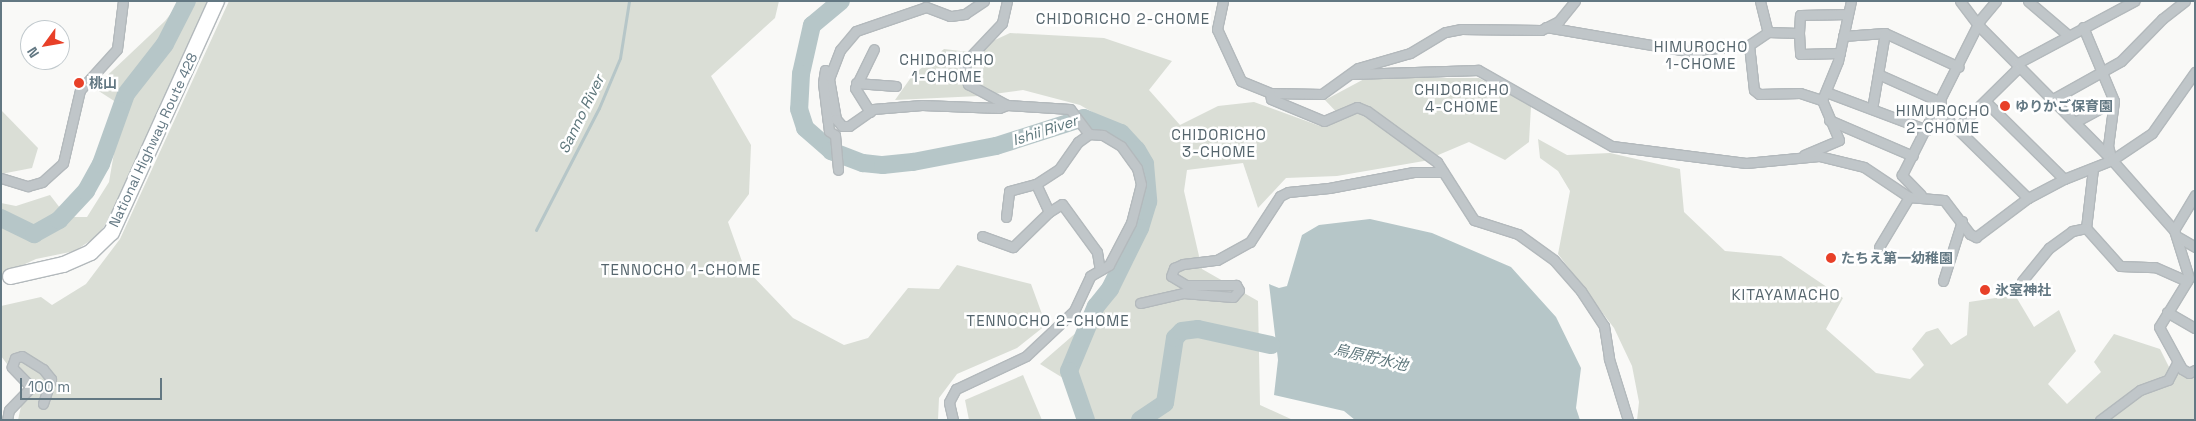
<!DOCTYPE html>
<html>
<head>
<meta charset="utf-8">
<style>
  body { margin:0 }
  #map { position:relative; width:2196px; height:421px; overflow:hidden; background:#f9f9f7; font-family:"Space Grotesk","Noto Sans JP",sans-serif }
  div>[style] { position:absolute }
  [style*='--x'] { left:calc(var(--x)*1px); top:calc(var(--y)*1px); width:calc(var(--w)*1px); rotate:calc(var(--a)*1deg) }
  .green>* { inset:0; background:#daded6 }
  .water>* { inset:0; background:#b6c6c8 }
  .stream>* { height:3px; margin:-1.5px; padding:0 1.5px; transform-origin:1.5px; border-radius:1.5px; background:#b6c6c8 }
  .river>* { height:18px; margin:-9px; padding:0 9px; transform-origin:9px; border-radius:9px; background:#b6c6c8 }
  .roads { filter:drop-shadow(1px 0 #b3b9bc) drop-shadow(-1px 0 #b3b9bc) drop-shadow(0 1px #b3b9bc) drop-shadow(0 -1px #b3b9bc) }
  .minor>* { height:9px; margin:-4.5px; padding:0 4.5px; transform-origin:4.5px; border-radius:4.5px; background:#c0c6c9 }
  .trunk>* { height:15px; margin:-7.5px; padding:0 7.5px; transform-origin:7.5px; border-radius:7.5px; background:#fff }
  .dots>* { width:14px; height:14px; translate:-50% -50%; box-sizing:border-box; border:2px solid #fff; border-radius:50% }
  span { translate:-50% -50%; white-space:nowrap; text-align:center; line-height:1.15; -webkit-text-stroke:5px #fff; paint-order:stroke }
  .poi-label { font-size:14px; color:#637883; font-weight:700 }
  .left { translate:0 -50%; text-align:left }
  .street-label { font-size:14px; color:#637883 }
  .neighbourhood-label { font-size:15px; color:#55656d; letter-spacing:1px }
  .water-label { font-size:15px; color:#5e777c; font-style:italic }
  .frame { position:absolute; inset:0; border:2px solid #637883; pointer-events:none }
  .north { position:absolute; left:20px; top:20px; width:50px; height:50px; box-sizing:border-box; background:#fff; border:1px solid #c1c9cd; border-radius:50%; rotate:238deg; font-size:14px; font-weight:700; line-height:20px; text-align:center; color:#637883 }
  .north::after { content:''; display:block; margin:auto; width:18px; height:22px; background:#e84028; clip-path:polygon(50% 0,100% 100%,50% 72%,0 100%) }
  .scale { position:absolute; left:20px; top:378px; width:142px; height:22px; box-sizing:border-box; border:2px solid #637883; border-top:0; padding-left:6px; font-size:15px; line-height:18px; white-space:nowrap; color:#637883; -webkit-text-stroke:4px #fff; paint-order:stroke }
</style>
</head>
<body>
<div id="map">
  <div class="green">
    <i style="clip-path:polygon(181px 1px,207px 1px,120px 205px,97px 236px,75px 251px,36px 259px,1px 275px,1px 203px,16px 206px,50px 195px,67px 217px,87px 217px,109px 182px,122px 106px,94px 88px,165px 21px)"></i>
    <i style="clip-path:polygon(229px 1px,779px 1px,775px 18px,711px 76px,751px 145px,749px 194px,728px 222px,744px 267px,793px 318px,844px 345px,868px 338px,908px 288px,939px 289px,957px 265px,1031px 284px,1046px 325px,1017px 348px,957px 374px,939px 398px,938px 420px,18px 420px,25px 388px,1px 356px,1px 306px,41px 297px,52px 305px,86px 284px,120px 239px)"></i>
    <i style="clip-path:polygon(1010px 33px,1104px 38px,1172px 61px,1149px 90px,1180px 125px,1218px 106px,1254px 102px,1320px 126px,1343px 119px,1325px 100px,1366px 78px,1479px 78px,1531px 106px,1529px 142px,1505px 160px,1469px 142px,1424px 161px,1337px 176px,1286px 178px,1258px 208px,1243px 163px,1187px 170px,1184px 191px,1202px 269px,1258px 301px,1260px 405px,1293px 420px,1088px 420px,1076px 415px,1063px 378px,1040px 364px,1093px 318px,1133px 262px,1148px 202px,1146px 163px,1122px 129px,1080px 105px,1023px 90px,979px 96px,895px 100px,912px 76px,944px 49px,969px 52px)"></i>
    <i style="clip-path:polygon(1px 110px,38px 148px,32px 168px,1px 174px)"></i>
    <i style="clip-path:polygon(1538px 139px,1567px 155px,1610px 153px,1680px 169px,1684px 212px,1725px 251px,1781px 256px,1843px 298px,1826px 329px,1876px 373px,1910px 379px,1924px 365px,1912px 349px,1926px 332px,1938px 328px,1951px 345px,1967px 335px,1969px 302px,2015px 295px,2034px 327px,2059px 310px,2076px 351px,2048px 384px,2067px 404px,2101px 372px,2094px 362px,2114px 334px,2160px 349px,2172px 373px,2195px 374px,2195px 420px,1637px 420px,1639px 402px,1632px 366px,1614px 328px,1558px 254px,1570px 191px,1558px 171px,1540px 158px)"></i>
    <i style="clip-path:polygon(1023px 375px,1042px 420px,969px 420px,965px 400px)"></i>
  </div>
  <div class="water">
    <i style="clip-path:polygon(1370px 219px,1432px 233px,1511px 267px,1556px 317px,1581px 368px,1576px 408px,1580px 420px,1355px 420px,1344px 411px,1274px 395px,1278px 360px,1269px 284px,1279px 288px,1287px 286px,1302px 235px,1319px 225px)"></i>
  </div>
  <div class="stream">
    <i style="--x:536;--y:230;--w:137;--a:-62.7"></i>
    <i style="--x:599;--y:108;--w:54;--a:-67.2"></i>
    <i style="--x:620;--y:58;--w:58;--a:-81"></i>
  </div>
  <div class="river">
    <i style="--x:841;--y:1;--w:38;--a:140"></i>
    <i style="--x:812;--y:25;--w:50;--a:102.7"></i>
    <i style="--x:801;--y:74;--w:35;--a:93"></i>
    <i style="--x:799;--y:109;--w:20;--a:72"></i>
    <i style="--x:805;--y:128;--w:35;--a:41"></i>
    <i style="--x:831;--y:151;--w:34;--a:21"></i>
    <i style="--x:863;--y:163;--w:20;--a:6"></i>
    <i style="--x:883;--y:165;--w:30;--a:-6"></i>
    <i style="--x:913;--y:162;--w:85;--a:-10.9"></i>
    <i style="--x:996;--y:146;--w:92;--a:-17.7"></i>
    <i style="--x:1084;--y:118;--w:40;--a:22"></i>
    <i style="--x:1121;--y:133;--w:23;--a:47"></i>
    <i style="--x:1137;--y:150;--w:16;--a:60"></i>
    <i style="--x:1145;--y:164;--w:38;--a:85"></i>
    <i style="--x:1148;--y:202;--w:27;--a:107"></i>
    <i style="--x:1140;--y:228;--w:68;--a:116.2"></i>
    <i style="--x:1110;--y:289;--w:22;--a:129"></i>
    <i style="--x:1096;--y:306;--w:70;--a:112.6"></i>
    <i style="--x:1069;--y:371;--w:52;--a:70.9"></i>
    <i style="--x:1;--y:218;--w:37;--a:26"></i>
    <i style="--x:34;--y:234;--w:29;--a:-29"></i>
    <i style="--x:59;--y:220;--w:40;--a:-47"></i>
    <i style="--x:86;--y:191;--w:31;--a:-61"></i>
    <i style="--x:101;--y:164;--w:74;--a:-70.3"></i>
    <i style="--x:126;--y:94;--w:63;--a:-52"></i>
    <i style="--x:165;--y:44;--w:48;--a:-62.9"></i>
    <i style="--x:1140;--y:420;--w:30;--a:-34"></i>
    <i style="--x:1165;--y:403;--w:66;--a:-81.3"></i>
    <i style="--x:1175;--y:338;--w:10;--a:-45"></i>
    <i style="--x:1182;--y:331;--w:16;--a:-7"></i>
    <i style="--x:1198;--y:329;--w:75;--a:12.4"></i>
  </div>
  <div class="roads">
    <div class="minor">
      <i style="--x:984;--y:1;--w:23;--a:146"></i>
      <i style="--x:965;--y:14;--w:15;--a:172"></i>
      <i style="--x:950;--y:16;--w:26;--a:-159"></i>
      <i style="--x:926;--y:7;--w:74;--a:161.1"></i>
      <i style="--x:856;--y:31;--w:25;--a:130"></i>
      <i style="--x:840;--y:50;--w:31;--a:111"></i>
      <i style="--x:829;--y:79;--w:41;--a:80.1"></i>
      <i style="--x:836;--y:119;--w:9;--a:49"></i>
      <i style="--x:842;--y:126;--w:7;--a:0"></i>
      <i style="--x:849;--y:126;--w:29;--a:-35"></i>
      <i style="--x:873;--y:109;--w:49;--a:-4.7"></i>
      <i style="--x:922;--y:105;--w:77;--a:2.2"></i>
      <i style="--x:999;--y:108;--w:9;--a:-21"></i>
      <i style="--x:1007;--y:105;--w:63;--a:3.6"></i>
      <i style="--x:1070;--y:109;--w:31;--a:53"></i>
      <i style="--x:1007;--y:1;--w:23;--a:103"></i>
      <i style="--x:1002;--y:23;--w:50;--a:133.4"></i>
      <i style="--x:968;--y:59;--w:14;--a:107"></i>
      <i style="--x:964;--y:72;--w:13;--a:72"></i>
      <i style="--x:968;--y:84;--w:44;--a:28.3"></i>
      <i style="--x:1223;--y:1;--w:29;--a:102"></i>
      <i style="--x:1217;--y:29;--w:57;--a:65.2"></i>
      <i style="--x:1241;--y:81;--w:31;--a:22"></i>
      <i style="--x:1575;--y:1;--w:26;--a:129"></i>
      <i style="--x:1559;--y:21;--w:20;--a:153"></i>
      <i style="--x:1541;--y:30;--w:80;--a:-179.3"></i>
      <i style="--x:1461;--y:29;--w:16;--a:169"></i>
      <i style="--x:1445;--y:32;--w:41;--a:149"></i>
      <i style="--x:1410;--y:53;--w:54;--a:163.9"></i>
      <i style="--x:1358;--y:68;--w:44;--a:144.2"></i>
      <i style="--x:1322;--y:94;--w:52;--a:-178.9"></i>
      <i style="--x:1270;--y:93;--w:6;--a:81"></i>
      <i style="--x:1271;--y:99;--w:57;--a:22.5"></i>
      <i style="--x:1324;--y:121;--w:36;--a:-23"></i>
      <i style="--x:1357;--y:107;--w:11;--a:22"></i>
      <i style="--x:1367;--y:111;--w:87;--a:36.1"></i>
      <i style="--x:1437;--y:162;--w:69;--a:57.5"></i>
      <i style="--x:1474;--y:220;--w:46;--a:17.7"></i>
      <i style="--x:1518;--y:234;--w:44;--a:35.8"></i>
      <i style="--x:1554;--y:260;--w:41;--a:48.9"></i>
      <i style="--x:1581;--y:291;--w:42;--a:56.7"></i>
      <i style="--x:1604;--y:326;--w:33;--a:81"></i>
      <i style="--x:1609;--y:359;--w:64;--a:72.7"></i>
      <i style="--x:1760;--y:1;--w:32;--a:76"></i>
      <i style="--x:1960;--y:1;--w:31;--a:53"></i>
      <i style="--x:1979;--y:26;--w:189;--a:45.2"></i>
      <i style="--x:2112;--y:160;--w:94;--a:48.5"></i>
      <i style="--x:2174;--y:230;--w:50;--a:72.6"></i>
      <i style="--x:2189;--y:278;--w:57;--a:121.5"></i>
      <i style="--x:2159;--y:327;--w:48;--a:61.3"></i>
      <i style="--x:2182;--y:369;--w:8;--a:30"></i>
      <i style="--x:2189;--y:373;--w:7;--a:-27"></i>
      <i style="--x:2028;--y:1;--w:52;--a:40.4"></i>
      <i style="--x:1546;--y:27;--w:142;--a:9.7"></i>
      <i style="--x:1686;--y:51;--w:63;--a:-5.4"></i>
      <i style="--x:1749;--y:45;--w:23;--a:-34"></i>
      <i style="--x:1768;--y:32;--w:31;--a:2"></i>
      <i style="--x:1799;--y:33;--w:21;--a:87"></i>
      <i style="--x:1800;--y:54;--w:40;--a:-1.4"></i>
      <i style="--x:2083;--y:27;--w:80;--a:67.3"></i>
      <i style="--x:2114;--y:101;--w:45;--a:97.6"></i>
      <i style="--x:2108;--y:146;--w:11;--a:75"></i>
      <i style="--x:1799;--y:33;--w:18;--a:-87"></i>
      <i style="--x:1800;--y:15;--w:48;--a:-1.2"></i>
      <i style="--x:1843;--y:36;--w:42;--a:-4.1"></i>
      <i style="--x:1885;--y:33;--w:81;--a:24.7"></i>
      <i style="--x:1749;--y:45;--w:45;--a:83.7"></i>
      <i style="--x:1754;--y:90;--w:6;--a:39"></i>
      <i style="--x:1759;--y:94;--w:41;--a:-1.4"></i>
      <i style="--x:1800;--y:93;--w:23;--a:18"></i>
      <i style="--x:825;--y:70;--w:13;--a:99"></i>
      <i style="--x:823;--y:83;--w:39;--a:83"></i>
      <i style="--x:828;--y:122;--w:9;--a:84"></i>
      <i style="--x:829;--y:131;--w:7;--a:34"></i>
      <i style="--x:835;--y:135;--w:35;--a:85"></i>
      <i style="--x:1351;--y:74;--w:127;--a:-1.8"></i>
      <i style="--x:1478;--y:70;--w:154;--a:29.6"></i>
      <i style="--x:1612;--y:146;--w:135;--a:7.2"></i>
      <i style="--x:1746;--y:163;--w:73;--a:-5.5"></i>
      <i style="--x:1819;--y:156;--w:46;--a:13.7"></i>
      <i style="--x:1864;--y:167;--w:54;--a:33.7"></i>
      <i style="--x:1909;--y:197;--w:35;--a:5"></i>
      <i style="--x:1944;--y:200;--w:43;--a:52.6"></i>
      <i style="--x:1970;--y:234;--w:7;--a:27"></i>
      <i style="--x:1976;--y:237;--w:65;--a:-36.9"></i>
      <i style="--x:2028;--y:198;--w:41;--a:-27.8"></i>
      <i style="--x:2064;--y:179;--w:52;--a:-21.6"></i>
      <i style="--x:2112;--y:160;--w:48;--a:-34"></i>
      <i style="--x:2152;--y:133;--w:75;--a:-54.8"></i>
      <i style="--x:1878;--y:74;--w:69;--a:24"></i>
      <i style="--x:856;--y:83;--w:40;--a:4.3"></i>
      <i style="--x:1826;--y:92;--w:108;--a:20.6"></i>
      <i style="--x:2053;--y:99;--w:78;--a:-29.2"></i>
      <i style="--x:2121;--y:61;--w:59;--a:-45.7"></i>
      <i style="--x:2162;--y:19;--w:29;--a:-38"></i>
      <i style="--x:1985;--y:101;--w:111;--a:44.6"></i>
      <i style="--x:1872;--y:109;--w:77;--a:-80.3"></i>
      <i style="--x:1938;--y:110;--w:126;--a:44.4"></i>
      <i style="--x:870;--y:112;--w:28;--a:-122"></i>
      <i style="--x:855;--y:88;--w:43;--a:-64"></i>
      <i style="--x:1829;--y:120;--w:91;--a:23.2"></i>
      <i style="--x:2075;--y:122;--w:44;--a:-28.3"></i>
      <i style="--x:1957;--y:128;--w:83;--a:-44.5"></i>
      <i style="--x:2016;--y:70;--w:7;--a:-74"></i>
      <i style="--x:2018;--y:63;--w:132;--a:-28.1"></i>
      <i style="--x:1804;--y:155;--w:38;--a:-23"></i>
      <i style="--x:1839;--y:140;--w:43;--a:-113"></i>
      <i style="--x:1822;--y:100;--w:42;--a:-67.7"></i>
      <i style="--x:1838;--y:61;--w:61;--a:-77.8"></i>
      <i style="--x:1;--y:178;--w:28;--a:17"></i>
      <i style="--x:28;--y:186;--w:15;--a:-16"></i>
      <i style="--x:42;--y:182;--w:28;--a:-42"></i>
      <i style="--x:63;--y:163;--w:75;--a:-76.9"></i>
      <i style="--x:80;--y:90;--w:55;--a:-47.9"></i>
      <i style="--x:117;--y:49;--w:48;--a:-82.9"></i>
      <i style="--x:1921;--y:195;--w:28;--a:-134"></i>
      <i style="--x:1902;--y:175;--w:174;--a:-63.3"></i>
      <i style="--x:1980;--y:20;--w:25;--a:-50"></i>
      <i style="--x:1049;--y:212;--w:15;--a:-32"></i>
      <i style="--x:1062;--y:204;--w:59;--a:53.9"></i>
      <i style="--x:1097;--y:252;--w:18;--a:81"></i>
      <i style="--x:1006;--y:217;--w:26;--a:-83"></i>
      <i style="--x:1009;--y:191;--w:28;--a:-15"></i>
      <i style="--x:2086;--y:228;--w:51;--a:48.2"></i>
      <i style="--x:2120;--y:266;--w:35;--a:2"></i>
      <i style="--x:2155;--y:267;--w:35;--a:24"></i>
      <i style="--x:2086;--y:228;--w:60;--a:-83.3"></i>
      <i style="--x:2174;--y:230;--w:41;--a:-59"></i>
      <i style="--x:982;--y:236;--w:33;--a:20"></i>
      <i style="--x:1013;--y:247;--w:50;--a:-44.2"></i>
      <i style="--x:1049;--y:212;--w:31;--a:-115"></i>
      <i style="--x:1036;--y:184;--w:27;--a:-33"></i>
      <i style="--x:1059;--y:169;--w:33;--a:-55"></i>
      <i style="--x:1078;--y:142;--w:14;--a:-36"></i>
      <i style="--x:2178;--y:237;--w:20;--a:30"></i>
      <i style="--x:1879;--y:247;--w:58;--a:-59"></i>
      <i style="--x:1943;--y:281;--w:63;--a:-72.4"></i>
      <i style="--x:2022;--y:281;--w:43;--a:-50.7"></i>
      <i style="--x:2049;--y:248;--w:29;--a:-36"></i>
      <i style="--x:2072;--y:231;--w:14;--a:-12"></i>
      <i style="--x:1140;--y:303;--w:44;--a:-13.1"></i>
      <i style="--x:1183;--y:293;--w:50;--a:4.6"></i>
      <i style="--x:1233;--y:297;--w:9;--a:-49"></i>
      <i style="--x:1239;--y:290;--w:6;--a:-121"></i>
      <i style="--x:1236;--y:285;--w:50;--a:180"></i>
      <i style="--x:1186;--y:285;--w:17;--a:-149"></i>
      <i style="--x:1171;--y:276;--w:9;--a:-69"></i>
      <i style="--x:1174;--y:268;--w:10;--a:-24"></i>
      <i style="--x:1183;--y:264;--w:34;--a:-7"></i>
      <i style="--x:1217;--y:260;--w:38;--a:-29"></i>
      <i style="--x:1250;--y:242;--w:55;--a:-56.9"></i>
      <i style="--x:1280;--y:196;--w:9;--a:-27"></i>
      <i style="--x:1288;--y:192;--w:41;--a:-5.6"></i>
      <i style="--x:1329;--y:188;--w:86;--a:-10.7"></i>
      <i style="--x:1414;--y:172;--w:29;--a:0"></i>
      <i style="--x:2167;--y:312;--w:32;--a:30"></i>
      <i style="--x:7;--y:420;--w:10;--a:-79"></i>
      <i style="--x:9;--y:410;--w:32;--a:-46"></i>
      <i style="--x:31;--y:387;--w:28;--a:-134"></i>
      <i style="--x:12;--y:367;--w:9;--a:-72"></i>
      <i style="--x:15;--y:358;--w:7;--a:-16"></i>
      <i style="--x:22;--y:356;--w:25;--a:32"></i>
      <i style="--x:43;--y:369;--w:13;--a:51"></i>
      <i style="--x:51;--y:379;--w:26;--a:108"></i>
      <i style="--x:953;--y:420;--w:18;--a:-103"></i>
      <i style="--x:949;--y:402;--w:15;--a:-62"></i>
      <i style="--x:956;--y:389;--w:77;--a:-25.2"></i>
      <i style="--x:1026;--y:356;--w:66;--a:-43.2"></i>
      <i style="--x:1074;--y:311;--w:38;--a:-65"></i>
      <i style="--x:1090;--y:276;--w:22;--a:-30"></i>
      <i style="--x:1109;--y:265;--w:47;--a:-62.4"></i>
      <i style="--x:1131;--y:223;--w:40;--a:-75.6"></i>
      <i style="--x:1141;--y:184;--w:16;--a:-104"></i>
      <i style="--x:1137;--y:168;--w:27;--a:-126"></i>
      <i style="--x:1121;--y:146;--w:21;--a:-149"></i>
      <i style="--x:1103;--y:135;--w:14;--a:-176"></i>
      <i style="--x:2100;--y:420;--w:50;--a:-36.9"></i>
      <i style="--x:2140;--y:390;--w:30;--a:-20"></i>
      <i style="--x:2168;--y:380;--w:19;--a:-62"></i>
    </div>
    <div class="trunk">
      <i style="--x:10;--y:276;--w:54;--a:-12.8"></i>
      <i style="--x:63;--y:264;--w:30;--a:-24"></i>
      <i style="--x:90;--y:252;--w:29;--a:-44"></i>
      <i style="--x:111;--y:232;--w:254;--a:-65.6"></i>
    </div>
  </div>
  <div class="dots">
    <i style="left:79px;top:83px;background:#e84028"></i>
    <i style="left:2005px;top:106px;background:#e84028"></i>
    <i style="left:1831px;top:258px;background:#e84028"></i>
    <i style="left:1985px;top:290px;background:#e84028"></i>
  </div>
  <div class="poi-label">
    <span class="left" style="left:89px;top:83px">桃山</span>
    <span class="left" style="left:2015px;top:106px">ゆりかご保育園</span>
    <span class="left" style="left:1841px;top:258px">たちえ第一幼稚園</span>
    <span class="left" style="left:1995px;top:290px">氷室神社</span>
  </div>
  <div class="street-label">
    <span style="left:153px;top:140px;rotate:-65deg">National Highway Route 428</span>
  </div>
  <div class="neighbourhood-label">
    <span style="left:1123px;top:19px">CHIDORICHO 2-CHOME</span>
    <span style="left:1701px;top:55px">HIMUROCHO<br>1-CHOME</span>
    <span style="left:947px;top:68px">CHIDORICHO<br>1-CHOME</span>
    <span style="left:1462px;top:98px">CHIDORICHO<br>4-CHOME</span>
    <span style="left:1943px;top:119px">HIMUROCHO<br>2-CHOME</span>
    <span style="left:1219px;top:143px">CHIDORICHO<br>3-CHOME</span>
    <span style="left:681px;top:270px">TENNOCHO 1-CHOME</span>
    <span style="left:1786px;top:295px">KITAYAMACHO</span>
    <span style="left:1048px;top:321px">TENNOCHO 2-CHOME</span>
  </div>
  <div class="water-label">
    <span style="left:581px;top:114px;rotate:-64deg">Sanno River</span>
    <span style="left:1045px;top:130px;rotate:-18deg">Ishii River</span>
    <span style="left:1371px;top:357px;rotate:13deg">烏原貯水池</span>
  </div>
  <div class="frame"></div>
  <div class="north">N</div>
  <div class="scale">100 m</div>
</div>
</body>
</html>
